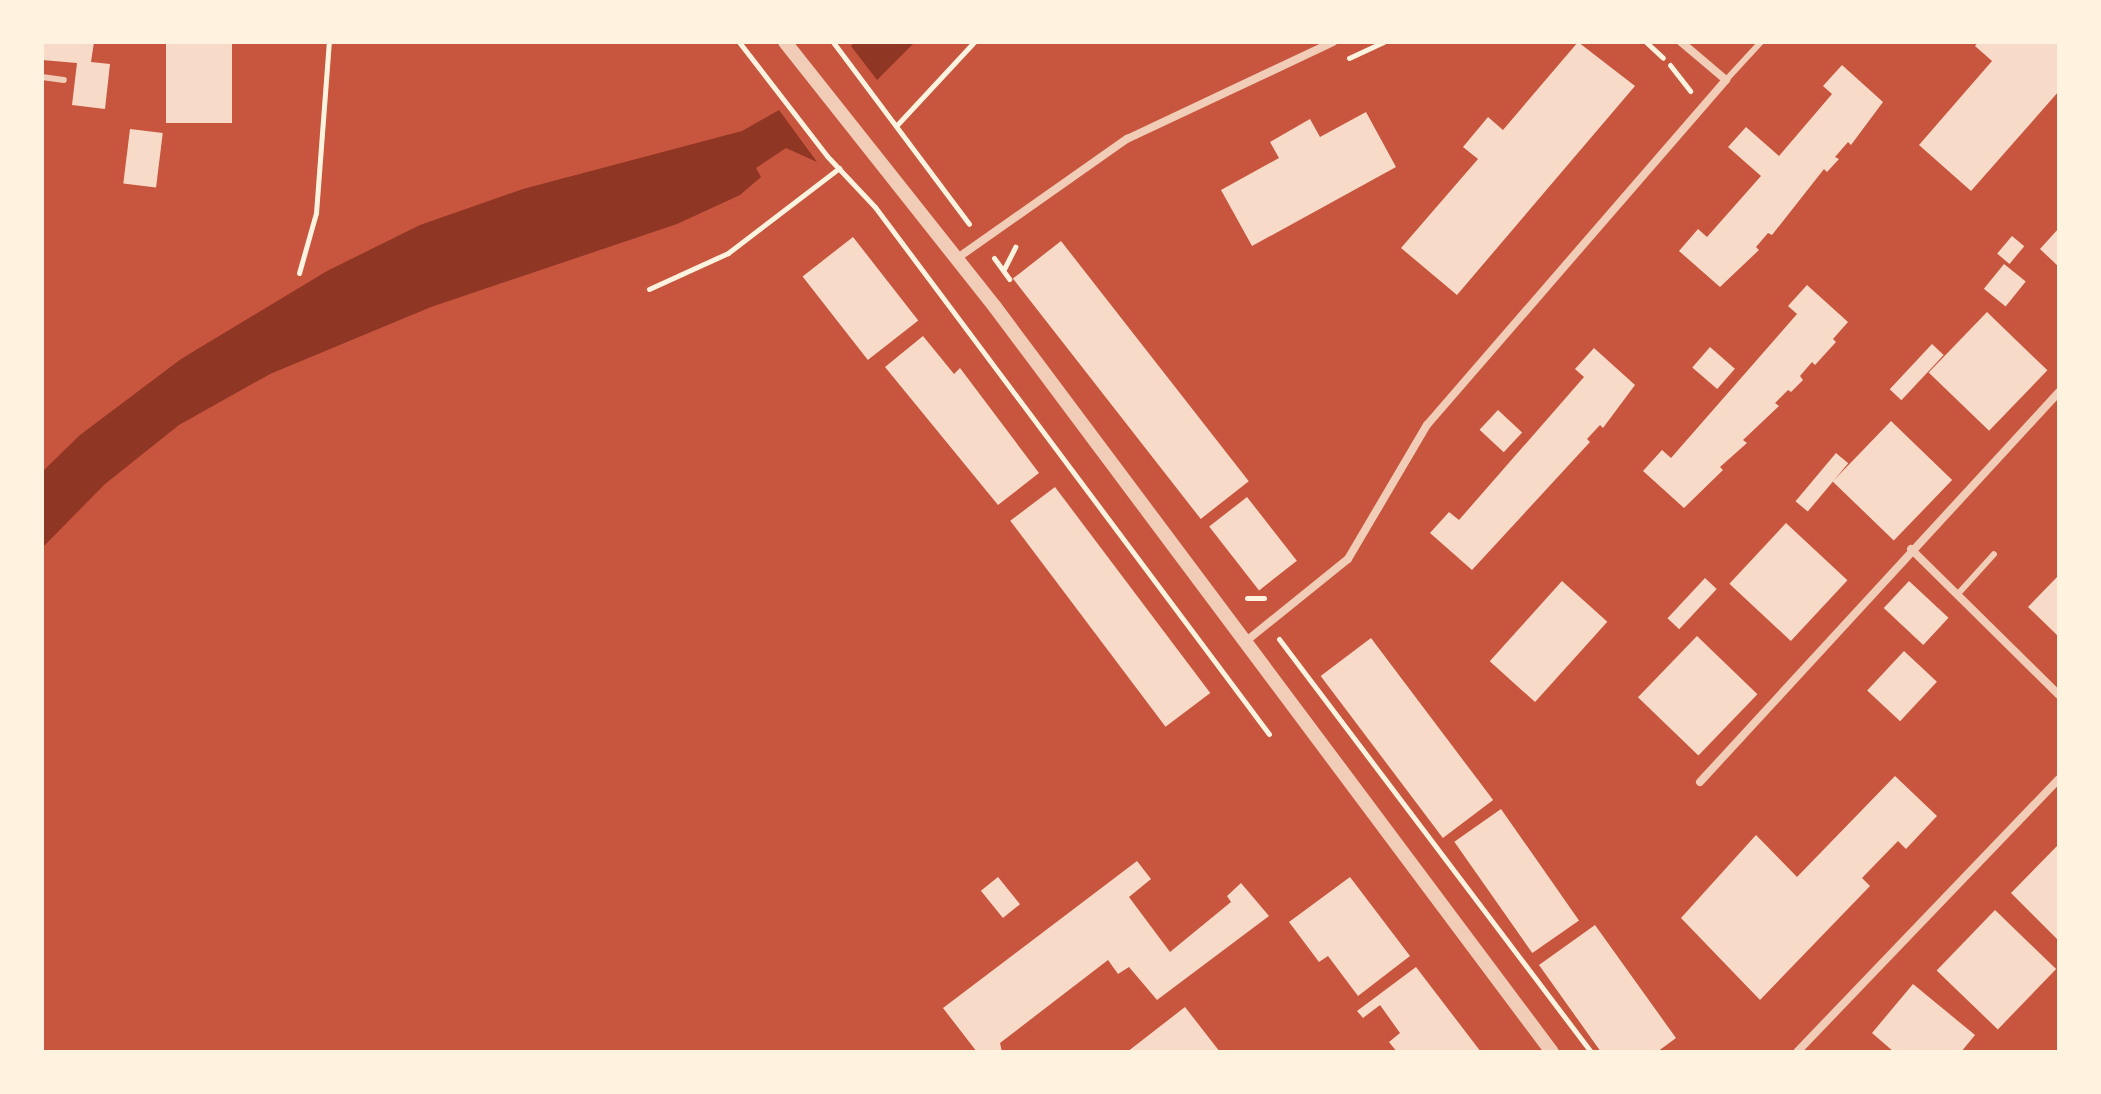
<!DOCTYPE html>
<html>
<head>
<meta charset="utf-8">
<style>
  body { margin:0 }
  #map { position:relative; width:2101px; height:1094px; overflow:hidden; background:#c8553d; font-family:Jost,sans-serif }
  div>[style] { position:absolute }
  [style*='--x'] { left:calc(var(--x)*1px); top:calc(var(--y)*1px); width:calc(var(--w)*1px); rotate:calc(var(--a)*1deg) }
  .water>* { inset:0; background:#8f3625 }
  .building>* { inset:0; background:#f7dbc8; transform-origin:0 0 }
  .path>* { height:5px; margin:-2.5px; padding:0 2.5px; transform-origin:2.5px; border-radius:2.5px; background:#fff3e0 }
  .service>* { height:6px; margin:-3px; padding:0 3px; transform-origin:3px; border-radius:3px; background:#f1ccb7 }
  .minor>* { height:8px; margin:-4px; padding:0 4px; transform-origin:4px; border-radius:4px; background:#f1ccb7 }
  .tertiary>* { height:14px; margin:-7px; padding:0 7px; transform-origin:7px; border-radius:7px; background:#f1ccb7 }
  span { translate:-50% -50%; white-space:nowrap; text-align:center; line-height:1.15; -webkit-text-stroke:6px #fff3e0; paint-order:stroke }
  .frame { position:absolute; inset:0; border:44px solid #fff3e0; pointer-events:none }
</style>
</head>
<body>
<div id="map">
  <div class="water">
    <i style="clip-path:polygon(855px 42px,915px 42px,877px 80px,851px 46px)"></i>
    <i style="clip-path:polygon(779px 110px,817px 162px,786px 148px,756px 168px,761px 177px,740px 195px,677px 224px,431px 307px,270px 374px,179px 425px,105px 484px,42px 548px,42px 472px,80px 435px,181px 359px,327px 271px,420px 225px,523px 189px,742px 131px)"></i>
  </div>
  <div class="building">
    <i style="clip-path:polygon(42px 42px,94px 42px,91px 62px,110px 64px,105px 109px,72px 105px,77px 63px,42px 60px)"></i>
    <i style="left:166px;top:42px;width:66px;height:81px"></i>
    <i style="clip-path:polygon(1578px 42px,1635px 86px,1457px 295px,1401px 248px,1478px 159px,1463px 147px,1488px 117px,1503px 130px)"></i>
    <i style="clip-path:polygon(1978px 42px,2059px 42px,2059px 91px,1971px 191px,1919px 145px,1992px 61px,1975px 46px)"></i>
    <i style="clip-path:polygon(1842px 65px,1883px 102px,1851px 145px,1848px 142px,1835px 157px,1839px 159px,1827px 172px,1824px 169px,1772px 235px,1768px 233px,1756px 247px,1759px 250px,1720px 287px,1679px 251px,1698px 229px,1707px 237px,1761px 176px,1728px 147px,1746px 127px,1779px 156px,1832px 94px,1823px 86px)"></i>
    <i style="clip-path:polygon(1366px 112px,1396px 167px,1252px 246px,1221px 190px,1279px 158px,1270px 142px,1310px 119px,1320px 137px)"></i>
    <i style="left:130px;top:129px;width:33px;height:55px;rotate:7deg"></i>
    <i style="clip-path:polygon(2059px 228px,2059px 267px,2040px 249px)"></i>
    <i style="left:2012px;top:236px;width:16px;height:23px;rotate:40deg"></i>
    <i style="left:853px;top:237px;width:106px;height:64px;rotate:52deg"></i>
    <i style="left:1061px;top:241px;width:305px;height:61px;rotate:52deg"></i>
    <i style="left:2004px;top:264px;width:28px;height:32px;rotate:39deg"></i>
    <i style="clip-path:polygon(1807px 285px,1848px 322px,1833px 339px,1836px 342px,1815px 365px,1812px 362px,1800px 376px,1803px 380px,1791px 392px,1788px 390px,1775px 403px,1779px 406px,1743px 440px,1747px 443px,1720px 467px,1723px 470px,1684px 508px,1643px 471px,1662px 450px,1671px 458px,1797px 314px,1788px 306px)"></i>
    <i style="left:1987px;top:312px;width:84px;height:84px;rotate:44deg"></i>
    <i style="clip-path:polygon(923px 336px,954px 374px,960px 368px,1039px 473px,998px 505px,885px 367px)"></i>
    <i style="left:1932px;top:344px;width:16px;height:62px;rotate:43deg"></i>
    <i style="left:1710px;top:347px;width:33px;height:27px;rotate:41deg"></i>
    <i style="clip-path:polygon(1594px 348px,1635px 385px,1603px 428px,1600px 425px,1587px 439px,1590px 442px,1472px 570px,1430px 533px,1449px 512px,1459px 520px,1584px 377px,1575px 369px)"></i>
    <i style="left:1498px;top:410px;width:33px;height:27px;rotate:43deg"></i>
    <i style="left:1891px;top:421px;width:85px;height:84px;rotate:44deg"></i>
    <i style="left:1836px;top:453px;width:16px;height:63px;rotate:40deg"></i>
    <i style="left:1055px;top:487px;width:258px;height:56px;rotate:53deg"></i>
    <i style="left:1247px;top:497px;width:81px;height:48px;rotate:52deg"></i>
    <i style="left:1786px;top:523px;width:84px;height:83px;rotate:43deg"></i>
    <i style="clip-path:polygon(2059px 575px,2059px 637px,2028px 607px)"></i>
    <i style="left:1705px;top:578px;width:16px;height:55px;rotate:43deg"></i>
    <i style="left:1562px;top:581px;width:61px;height:108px;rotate:42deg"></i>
    <i style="left:1909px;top:581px;width:54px;height:37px;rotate:43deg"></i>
    <i style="left:1697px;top:636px;width:84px;height:85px;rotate:44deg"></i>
    <i style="left:1371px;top:638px;width:203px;height:63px;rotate:53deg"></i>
    <i style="left:1904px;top:651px;width:45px;height:54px;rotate:43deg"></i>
    <i style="clip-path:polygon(1895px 776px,1937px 816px,1906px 849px,1898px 841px,1862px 878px,1870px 886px,1760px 1000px,1681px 918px,1756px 835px,1797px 877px)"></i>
    <i style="left:1501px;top:809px;width:136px;height:57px;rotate:55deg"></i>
    <i style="clip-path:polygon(2059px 844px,2059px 941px,2011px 893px)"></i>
    <i style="clip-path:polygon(1137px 861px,1151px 879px,1129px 897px,1170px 952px,1231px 902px,1227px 896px,1241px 883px,1269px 916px,1157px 1000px,1129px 967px,1118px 974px,1108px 960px,1000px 1043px,1002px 1052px,977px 1052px,943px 1008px)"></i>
    <i style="left:998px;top:877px;width:35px;height:22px;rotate:51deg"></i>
    <i style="clip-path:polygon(1350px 877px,1410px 956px,1358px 996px,1328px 956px,1319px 962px,1289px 922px)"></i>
    <i style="left:1995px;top:910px;width:85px;height:84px;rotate:44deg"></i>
    <i style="clip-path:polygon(1595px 925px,1676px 1038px,1657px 1052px,1601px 1052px,1539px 965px)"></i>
    <i style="clip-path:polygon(1416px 967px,1432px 988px,1481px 1052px,1397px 1052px,1389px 1042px,1400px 1033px,1380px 1005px,1363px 1018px,1357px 1011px)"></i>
    <i style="clip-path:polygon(1913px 984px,1975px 1035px,1961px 1052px,1894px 1052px,1872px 1033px)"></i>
    <i style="clip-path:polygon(1185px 1007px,1220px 1052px,1127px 1052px)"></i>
  </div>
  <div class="path">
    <i style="--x:739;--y:42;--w:144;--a:52.3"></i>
    <i style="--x:827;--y:156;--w:70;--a:46.7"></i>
    <i style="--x:875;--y:207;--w:658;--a:53.22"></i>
    <i style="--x:833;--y:42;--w:227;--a:53.2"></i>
    <i style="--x:1646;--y:42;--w:23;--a:43"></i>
    <i style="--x:1349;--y:58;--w:38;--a:-25"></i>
    <i style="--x:1670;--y:65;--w:33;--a:52"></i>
    <i style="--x:896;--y:126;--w:115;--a:-47.1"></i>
    <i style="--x:994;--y:258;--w:26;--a:54"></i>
    <i style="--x:1004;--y:269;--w:25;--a:-63"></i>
    <i style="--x:299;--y:273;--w:62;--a:-74.2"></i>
    <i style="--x:316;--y:213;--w:171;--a:-85.7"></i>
    <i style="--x:649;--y:289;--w:87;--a:-24.5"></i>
    <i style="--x:728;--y:253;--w:140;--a:-37.4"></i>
    <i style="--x:1247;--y:598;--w:17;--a:0"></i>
    <i style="--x:1279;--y:639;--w:518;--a:52.93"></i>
  </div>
  <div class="service">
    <i style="--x:42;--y:77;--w:22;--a:8"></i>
    <i style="--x:1726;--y:80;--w:52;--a:-47.4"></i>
    <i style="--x:1957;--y:595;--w:55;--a:-47.9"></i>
  </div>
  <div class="minor">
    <i style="--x:956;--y:259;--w:209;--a:-35.1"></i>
    <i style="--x:1127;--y:139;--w:228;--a:-25.2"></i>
    <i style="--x:1911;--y:549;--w:208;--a:44.6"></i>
    <i style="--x:1245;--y:642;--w:132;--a:-38.9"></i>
    <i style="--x:1348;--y:559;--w:156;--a:-59.5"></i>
    <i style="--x:1427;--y:425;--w:457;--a:-49.1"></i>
    <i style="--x:1726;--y:80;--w:59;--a:-139.8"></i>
    <i style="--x:1700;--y:782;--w:530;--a:-47.37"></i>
    <i style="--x:1797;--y:1052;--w:378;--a:-46.2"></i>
  </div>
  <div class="tertiary">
    <i style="--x:785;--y:42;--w:338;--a:51.6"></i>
    <i style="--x:995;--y:307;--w:930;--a:53.22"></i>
  </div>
  <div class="frame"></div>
</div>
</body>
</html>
